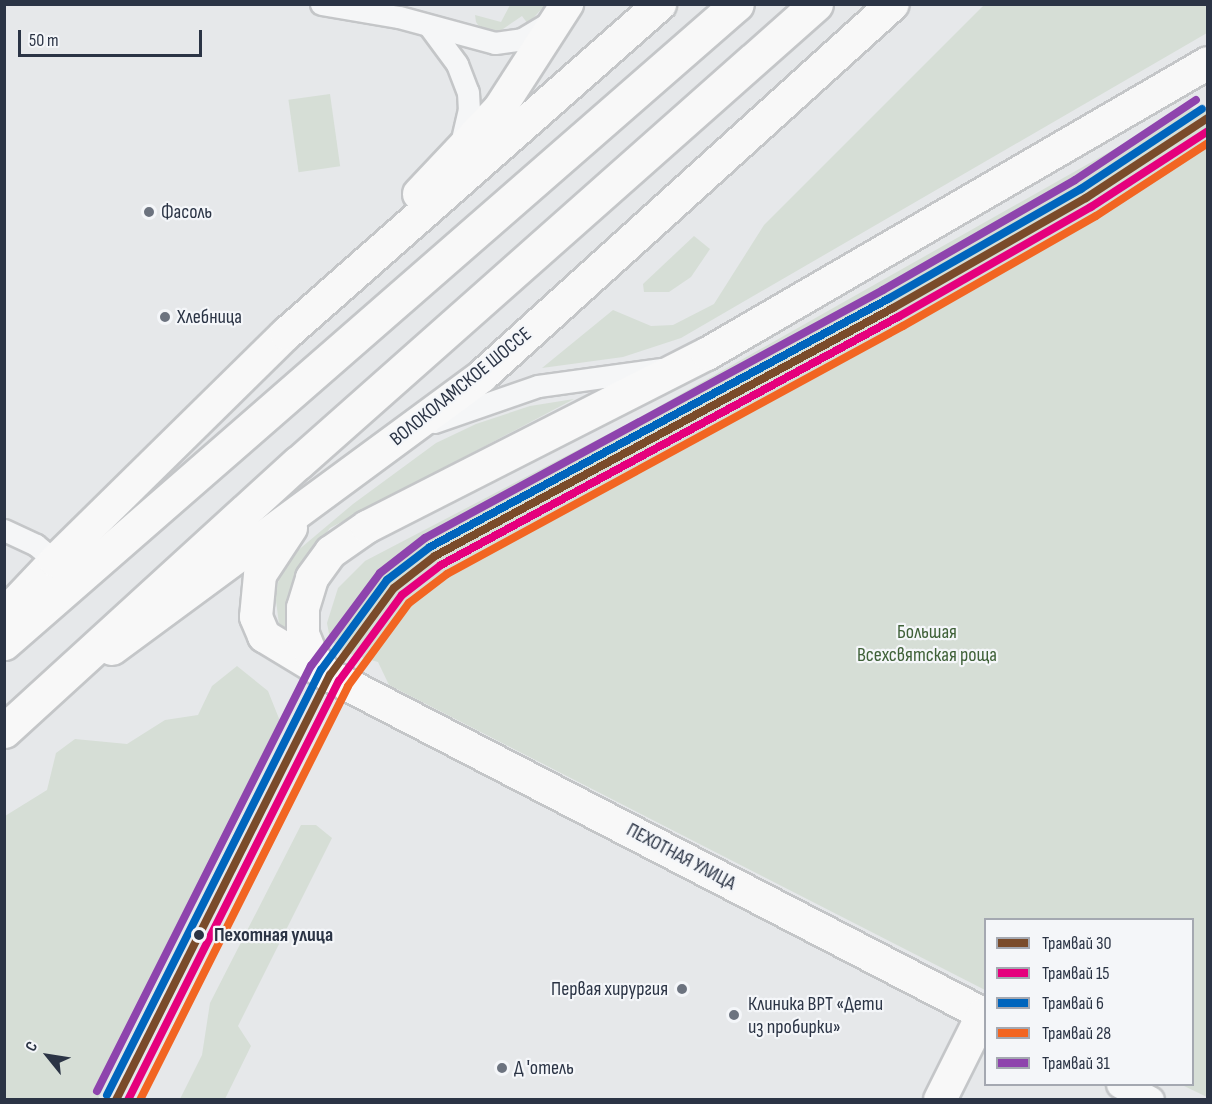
<!DOCTYPE html>
<html>
<head>
<meta charset="utf-8">
<style>
  body { margin:0 }
  #map { position:relative; width:1212px; height:1104px; overflow:hidden; background:#e6e8ea; font-family:"Sofia Sans Condensed",sans-serif }
  div>[style] { position:absolute }
  [style*='--x'] { left:calc(var(--x)*1px); top:calc(var(--y)*1px); width:calc(var(--w)*1px); rotate:calc(var(--a)*1deg) }
  .green>* { inset:0; background:#d6ded6; transform-origin:0 0 }
  .roads { filter:drop-shadow(2px 0 #c4c6c8) drop-shadow(-2px 0 #c4c6c8) drop-shadow(0 2px #c4c6c8) drop-shadow(0 -2px #c4c6c8) }
  .minor>* { height:21px; margin:-10.5px; padding:0 10.5px; transform-origin:10.5px; border-radius:10.5px; background:#f5f6f7 }
  .tertiary>* { height:27px; margin:-13.5px; padding:0 13.5px; transform-origin:13.5px; border-radius:13.5px; background:#f5f6f7 }
  .secondary>* { height:32px; margin:-16px; padding:0 16px; transform-origin:16px; border-radius:16px; background:#f8f8f8 }
  .primary>* { height:33px; margin:-16.5px; padding:0 16.5px; transform-origin:16.5px; border-radius:16.5px; background:#f8f8f8 }
  .tram-1>* { height:8px; margin:-4px; padding:0 4px; transform-origin:4px; border-radius:4px; background:#7a4b2a }
  .tram-2>* { height:8px; margin:-4px; padding:0 4px; transform-origin:4px; border-radius:4px; background:#e5007d }
  .tram-3>* { height:8px; margin:-4px; padding:0 4px; transform-origin:4px; border-radius:4px; background:#0065bd }
  .tram-4>* { height:8px; margin:-4px; padding:0 4px; transform-origin:4px; border-radius:4px; background:#f26522 }
  .tram-5>* { height:8px; margin:-4px; padding:0 4px; transform-origin:4px; border-radius:4px; background:#8e44ad }
  .dots>* { width:16px; height:16px; translate:-50% -50%; box-sizing:border-box; border:3px solid #f4f6f9; border-radius:50% }
  span { translate:-50% -50%; white-space:nowrap; text-align:center; line-height:1.15; -webkit-text-stroke:4.5px #f4f6f9; paint-order:stroke }
  .poi-label { font-size:20px; color:#2b3445 }
  .left { translate:0 -50%; text-align:left }
  .right { translate:-100% -50%; text-align:right }
  .street-label { font-size:20px; color:#2b3445 }
  .park-label { font-size:20px; color:#3f6138 }
  .stop-label { font-size:20px; color:#2b3445; font-weight:700 }
  .frame { position:absolute; inset:0; border:6px solid #2b3445; pointer-events:none }
  .legend { position:absolute; left:984px; top:918px; width:210px; height:168px; box-sizing:border-box; background:#f4f6f9; border:2px solid #a4a8b1; margin:0; padding:8px 10px; list-style:none; font-size:18px; color:#2b3445 }
  .legend li { display:flex; align-items:center; gap:12px; height:30px }
  .legend b { width:30px; border:2px solid #a4a8b1 }
  .north { position:absolute; left:18px; top:1026px; width:60px; height:60px; -webkit-text-stroke:4px #f4f6f9; paint-order:stroke; rotate:300deg; font-size:16px; font-weight:700; line-height:24px; text-align:center; color:#2b3445 }
  .north::after { content:''; display:block; margin:auto; width:21px; height:27px; background:#2b3445; clip-path:polygon(50% 0,100% 100%,50% 72%,0 100%) }
  .scale { position:absolute; left:18px; top:30px; width:184px; height:27px; box-sizing:border-box; border:3px solid #2b3445; border-top:0; padding-left:8px; font-size:18px; line-height:21px; white-space:nowrap; color:#2b3445; -webkit-text-stroke:4px #f4f6f9; paint-order:stroke }
</style>
</head>
<body>
<div id="map">
  <div class="green">
    <i style="clip-path:polygon(510px 5px,545px 5px,528px 24px,522px 16px,497px 33px,481px 29px,476px 22px,475px 15px,501px 22px)"></i>
    <i style="clip-path:polygon(984px 5px,1207px 5px,1207px 33px,681px 338px,623px 357px,542px 368px,613px 310px,651px 326px,673px 325px,714px 304px,764px 225px)"></i>
    <i style="left:330px;top:94px;width:73px;height:42px;rotate:82deg"></i>
    <i style="clip-path:polygon(1187px 108px,1208px 111px,1207px 1097px,1182px 1085px,1192px 1084px,1192px 920px,986px 920px,985px 990px,389px 685px,378px 662px,343px 652px,330px 639px,327px 623px,338px 588px,365px 561px,635px 420px)"></i>
    <i style="clip-path:polygon(694px 236px,710px 249px,691px 277px,669px 292px,644px 292px,643px 284px)"></i>
    <i style="clip-path:polygon(574px 399px,330px 528px,300px 567px,287px 611px,287px 631px,279px 624px,275px 593px,281px 573px,296px 552px,353px 504px,436px 443px,476px 424px,530px 406px)"></i>
    <i style="clip-path:polygon(237px 666px,268px 691px,280px 721px,98px 1099px,5px 1099px,5px 816px,47px 790px,56px 753px,75px 739px,127px 744px,165px 720px,198px 715px,212px 686px)"></i>
    <i style="clip-path:polygon(301px 825px,316px 825px,332px 838px,238px 1026px,251px 1046px,225px 1099px,180px 1099px,202px 1055px,210px 1003px)"></i>
  </div>
  <div class="roads">
    <div class="minor">
      <i style="--x:321;--y:4;--w:79;--a:9.5"></i>
      <i style="--x:399;--y:17;--w:99;--a:15.2"></i>
      <i style="--x:495;--y:43;--w:27;--a:-8"></i>
      <i style="--x:522;--y:39;--w:33;--a:-31"></i>
      <i style="--x:429;--y:26;--w:47;--a:53.6"></i>
      <i style="--x:457;--y:64;--w:30;--a:69"></i>
      <i style="--x:468;--y:92;--w:17;--a:87"></i>
      <i style="--x:469;--y:109;--w:40;--a:103"></i>
      <i style="--x:434;--y:422;--w:110;--a:-19.1"></i>
      <i style="--x:538;--y:386;--w:123;--a:-7.9"></i>
      <i style="--x:4;--y:530;--w:35;--a:25"></i>
      <i style="--x:36;--y:545;--w:25;--a:40"></i>
    </div>
    <div class="tertiary">
      <i style="--x:1120;--y:1084;--w:34;--a:28"></i>
    </div>
    <div class="secondary">
      <i style="--x:419;--y:194;--w:118;--a:-46.7"></i>
      <i style="--x:500;--y:108;--w:124;--a:-57.2"></i>
      <i style="--x:291;--y:528;--w:56;--a:123.4"></i>
      <i style="--x:260;--y:575;--w:42;--a:95.4"></i>
      <i style="--x:256;--y:617;--w:21;--a:67"></i>
      <i style="--x:264;--y:636;--w:71;--a:31.2"></i>
      <i style="--x:325;--y:673;--w:741;--a:27.39"></i>
      <i style="--x:983;--y:1014;--w:96;--a:116.6"></i>
      <i style="--x:4;--y:615;--w:74;--a:-46.6"></i>
      <i style="--x:55;--y:561;--w:324;--a:-44.5"></i>
      <i style="--x:286;--y:334;--w:499;--a:-41.4"></i>
      <i style="--x:112;--y:649;--w:460;--a:-36.4"></i>
      <i style="--x:482;--y:376;--w:554;--a:-42.15"></i>
      <i style="--x:325;--y:673;--w:24;--a:-126"></i>
      <i style="--x:311;--y:654;--w:22;--a:-112"></i>
      <i style="--x:303;--y:634;--w:26;--a:-90"></i>
      <i style="--x:303;--y:608;--w:31;--a:-73"></i>
      <i style="--x:312;--y:578;--w:32;--a:-54"></i>
      <i style="--x:331;--y:552;--w:44;--a:-34.8"></i>
      <i style="--x:367;--y:527;--w:381;--a:-27"></i>
      <i style="--x:707;--y:354;--w:579;--a:-30.15"></i>
    </div>
    <div class="primary">
      <i style="--x:4;--y:643;--w:972;--a:-41.08"></i>
      <i style="--x:4;--y:731;--w:398;--a:-42.4"></i>
      <i style="--x:298;--y:463;--w:692;--a:-41.54"></i>
    </div>
  </div>
  <div class="tram-1">
    <i style="--x:116;--y:1100;--w:476;--a:-63.3"></i>
    <i style="--x:330;--y:675;--w:108;--a:-53.7"></i>
    <i style="--x:394;--y:588;--w:52;--a:-38"></i>
    <i style="--x:435;--y:556;--w:521;--a:-28.43"></i>
    <i style="--x:893;--y:308;--w:222;--a:-29.7"></i>
    <i style="--x:1086;--y:198;--w:146;--a:-33.3"></i>
  </div>
  <div class="tram-2">
    <i style="--x:128;--y:1100;--w:469;--a:-63.3"></i>
    <i style="--x:339;--y:681;--w:107;--a:-53.8"></i>
    <i style="--x:402;--y:595;--w:49;--a:-37.6"></i>
    <i style="--x:441;--y:565;--w:520;--a:-28.49"></i>
    <i style="--x:898;--y:317;--w:222;--a:-29.7"></i>
    <i style="--x:1091;--y:207;--w:140;--a:-33"></i>
  </div>
  <div class="tram-3">
    <i style="--x:107;--y:1095;--w:476;--a:-63.3"></i>
    <i style="--x:321;--y:670;--w:112;--a:-53.7"></i>
    <i style="--x:387;--y:580;--w:54;--a:-37.5"></i>
    <i style="--x:430;--y:547;--w:521;--a:-28.43"></i>
    <i style="--x:888;--y:299;--w:222;--a:-29.7"></i>
    <i style="--x:1081;--y:189;--w:145;--a:-33.5"></i>
  </div>
  <div class="tram-4">
    <i style="--x:140;--y:1100;--w:463;--a:-63.3"></i>
    <i style="--x:348;--y:686;--w:103;--a:-53.7"></i>
    <i style="--x:409;--y:603;--w:48;--a:-37.3"></i>
    <i style="--x:447;--y:574;--w:519;--a:-28.54"></i>
    <i style="--x:903;--y:326;--w:222;--a:-29.7"></i>
    <i style="--x:1096;--y:216;--w:134;--a:-33.1"></i>
  </div>
  <div class="tram-5">
    <i style="--x:97;--y:1091;--w:476;--a:-63.3"></i>
    <i style="--x:311;--y:666;--w:116;--a:-53.4"></i>
    <i style="--x:380;--y:573;--w:57;--a:-37.9"></i>
    <i style="--x:425;--y:538;--w:521;--a:-28.43"></i>
    <i style="--x:883;--y:290;--w:221;--a:-29.8"></i>
    <i style="--x:1075;--y:180;--w:145;--a:-33.5"></i>
  </div>
  <div class="dots">
    <i style="left:149px;top:212px;background:#6c737f"></i>
    <i style="left:165px;top:317px;background:#6c737f"></i>
    <i style="left:199px;top:935px;background:#2b3445"></i>
    <i style="left:682px;top:989px;background:#6c737f"></i>
    <i style="left:734px;top:1015px;background:#6c737f"></i>
    <i style="left:502px;top:1068px;background:#6c737f"></i>
  </div>
  <div class="poi-label">
    <span class="left" style="left:161px;top:212px">Фасоль</span>
    <span class="left" style="left:177px;top:317px">Хлебница</span>
    <span class="right" style="left:668px;top:989px">Первая хирургия</span>
    <span class="left" style="left:748px;top:1016px">Клиника ВРТ «Дети<br>из пробирки»</span>
    <span class="left" style="left:514px;top:1068px">Д 'отель</span>
  </div>
  <div class="street-label">
    <span style="left:461px;top:387px;rotate:-39deg">ВОЛОКОЛАМСКОЕ ШОССЕ</span>
    <span style="left:681px;top:857px;rotate:28deg">ПЕХОТНАЯ УЛИЦА</span>
  </div>
  <div class="park-label">
    <span style="left:927px;top:644px">Большая<br>Всехсвятская роща</span>
  </div>
  <div class="stop-label">
    <span class="left" style="left:214px;top:935px">Пехотная улица</span>
  </div>
  <div class="frame"></div>
  <ul class="legend">
  <li><b style="height:8px;background:#7a4b2a"></b>Трамвай 30</li>
  <li><b style="height:8px;background:#e5007d"></b>Трамвай 15</li>
  <li><b style="height:8px;background:#0065bd"></b>Трамвай 6</li>
  <li><b style="height:8px;background:#f26522"></b>Трамвай 28</li>
  <li><b style="height:8px;background:#8e44ad"></b>Трамвай 31</li>
  </ul>
  <div class="north">С</div>
  <div class="scale">50 m</div>
</div>
</body>
</html>
